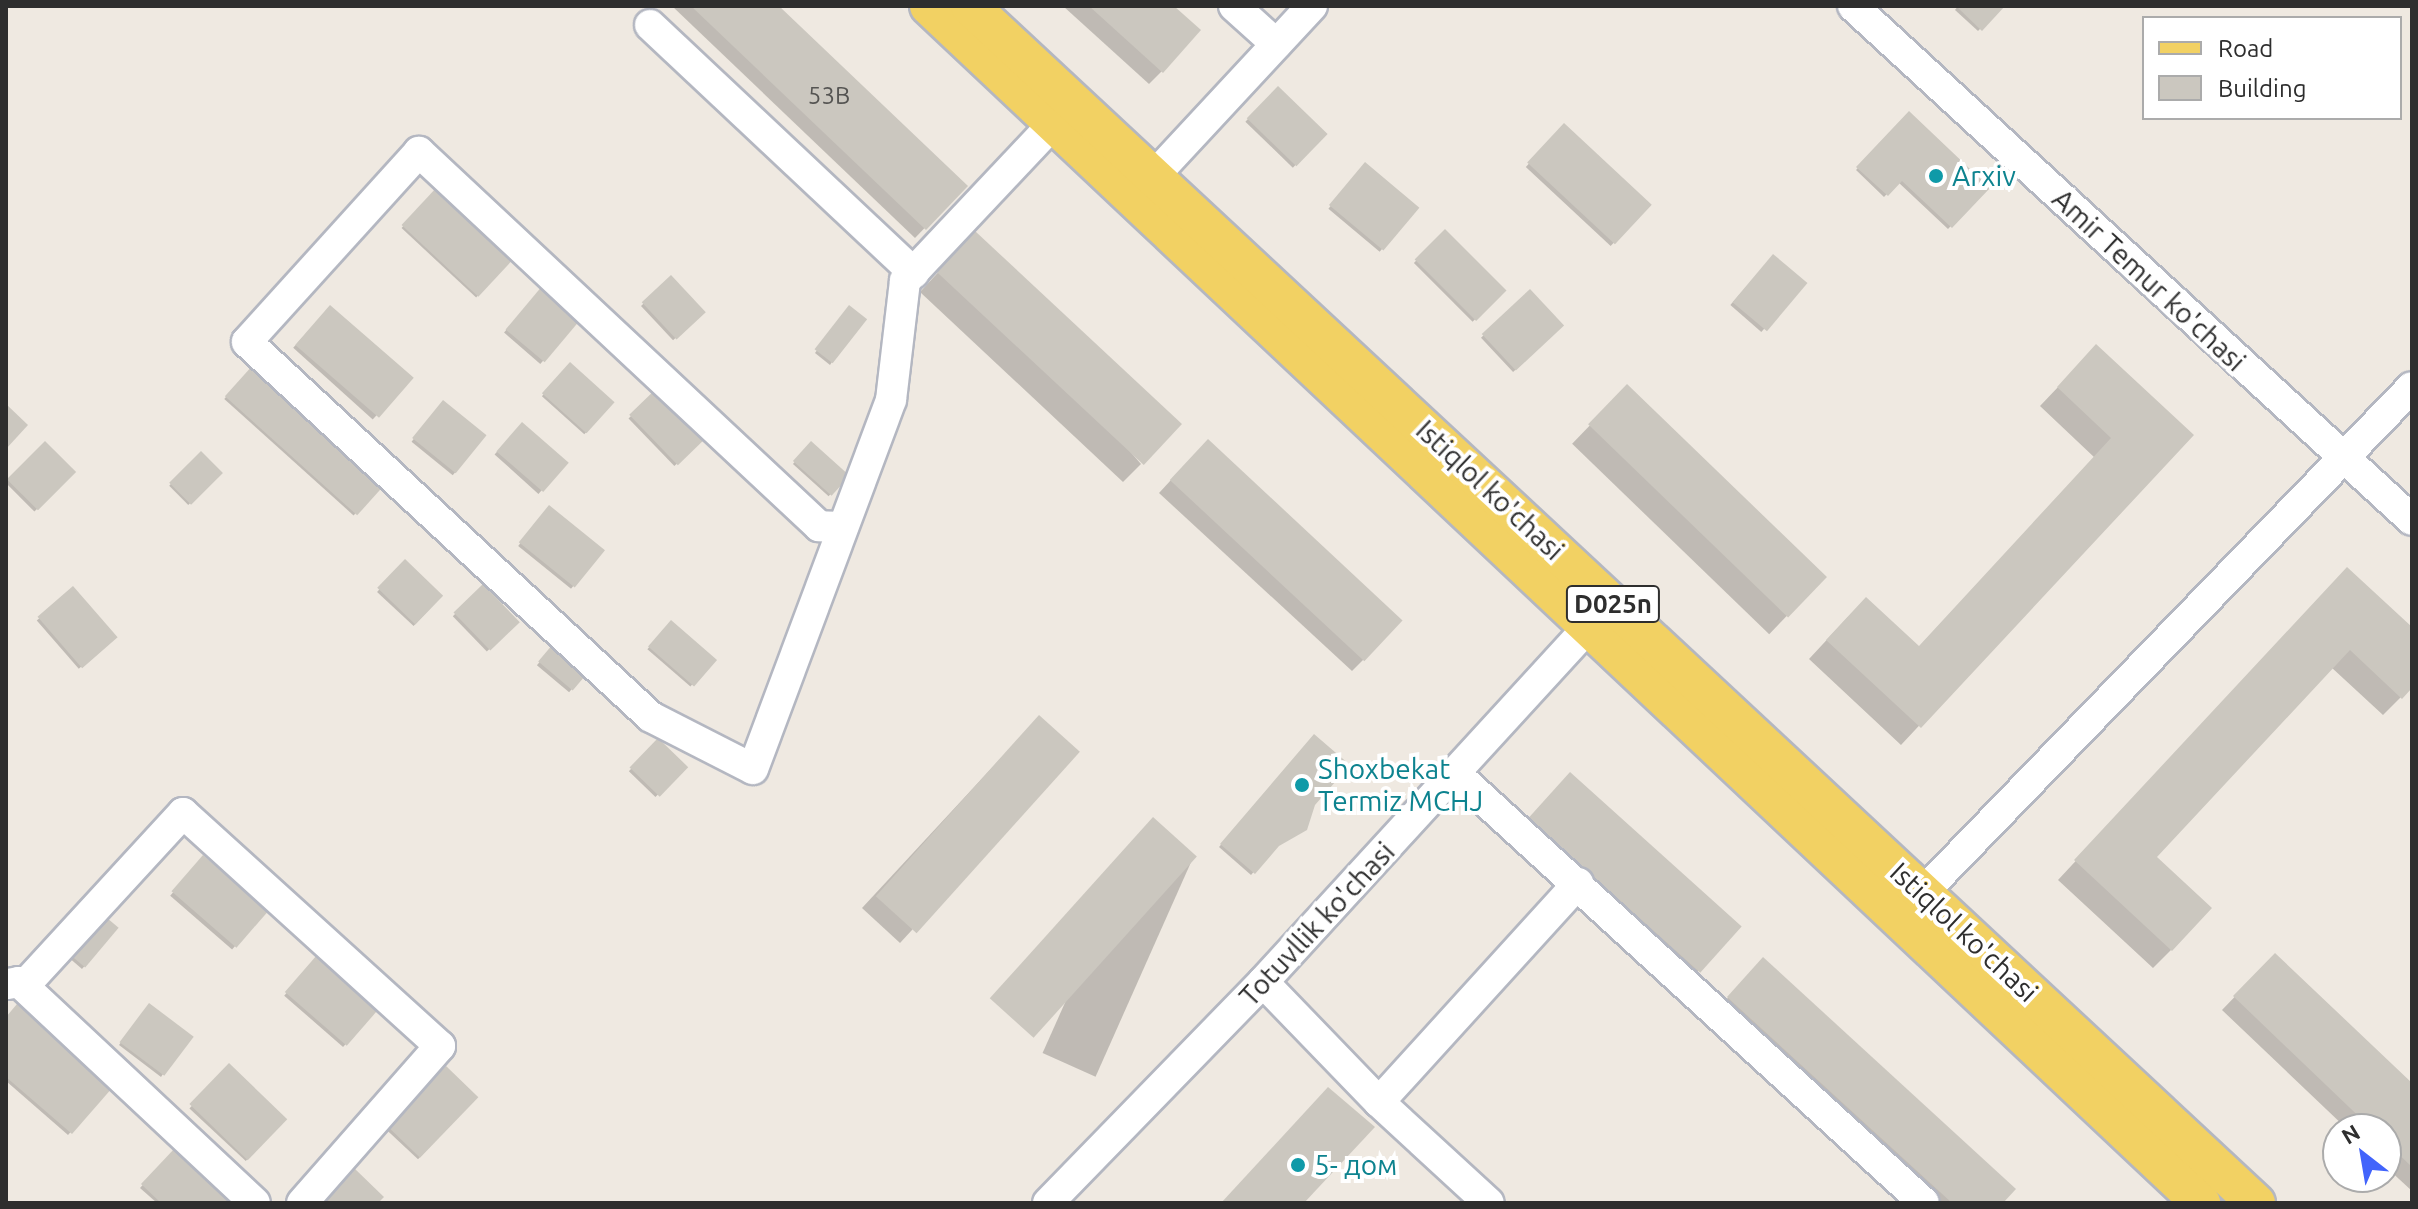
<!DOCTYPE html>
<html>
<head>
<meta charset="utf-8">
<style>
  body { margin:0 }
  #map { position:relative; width:2418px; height:1209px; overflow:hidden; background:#efe9e1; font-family:Ubuntu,sans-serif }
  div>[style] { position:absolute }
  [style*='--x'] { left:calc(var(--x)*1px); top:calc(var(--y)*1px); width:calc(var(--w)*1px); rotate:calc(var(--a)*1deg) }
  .shadow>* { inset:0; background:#0003; transform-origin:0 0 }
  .building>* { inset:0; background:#cbc7bf; transform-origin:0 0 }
  .roads { filter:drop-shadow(2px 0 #b4b7c1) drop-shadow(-2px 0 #b4b7c1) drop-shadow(0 2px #b4b7c1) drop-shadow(0 -2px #b4b7c1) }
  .minor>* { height:30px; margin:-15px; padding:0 15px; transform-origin:15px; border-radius:15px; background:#fff }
  .major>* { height:38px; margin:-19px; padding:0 19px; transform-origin:19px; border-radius:19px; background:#f2d163 }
  .dots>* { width:22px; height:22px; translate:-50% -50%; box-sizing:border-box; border:4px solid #fff; border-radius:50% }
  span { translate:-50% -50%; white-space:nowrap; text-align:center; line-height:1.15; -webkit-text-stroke:8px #fff; paint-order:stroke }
  .number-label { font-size:24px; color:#555452 }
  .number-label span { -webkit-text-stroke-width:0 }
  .shield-label span { padding:2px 6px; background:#fff; border:2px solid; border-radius:6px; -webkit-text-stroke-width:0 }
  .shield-label { font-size:26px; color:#2e2e2e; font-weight:700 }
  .culture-label { font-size:28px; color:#0d838f }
  .left { translate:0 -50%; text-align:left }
  .street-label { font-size:28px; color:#2e2e2e }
  .frame { position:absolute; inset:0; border:8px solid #2e2e2e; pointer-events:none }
  .legend { position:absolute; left:2142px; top:16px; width:260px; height:104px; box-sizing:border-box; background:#fff; border:2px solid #ababab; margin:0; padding:10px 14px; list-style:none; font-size:24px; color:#2e2e2e }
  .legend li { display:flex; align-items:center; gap:16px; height:40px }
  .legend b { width:40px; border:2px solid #ababab }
  .north { position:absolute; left:2322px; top:1113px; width:80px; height:80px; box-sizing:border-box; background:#fff; border:2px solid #ababab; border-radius:50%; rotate:329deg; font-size:22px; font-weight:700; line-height:32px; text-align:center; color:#2e2e2e }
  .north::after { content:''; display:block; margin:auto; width:28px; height:36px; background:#4264fb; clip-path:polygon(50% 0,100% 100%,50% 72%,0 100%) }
</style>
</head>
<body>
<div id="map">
  <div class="shadow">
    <i style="clip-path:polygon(672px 6px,776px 6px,965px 186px,915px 238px)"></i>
    <i style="clip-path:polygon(1063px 6px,1171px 6px,1162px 71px,1149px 84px)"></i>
    <i style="clip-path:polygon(1958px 6px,2002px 6px,1978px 31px,1955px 10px)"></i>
    <i style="left:1278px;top:88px;width:66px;height:47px;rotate:44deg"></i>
    <i style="clip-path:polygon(1909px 114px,1987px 188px,1948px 229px,1898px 182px,1884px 197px,1856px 170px)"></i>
    <i style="left:1564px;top:126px;width:116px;height:56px;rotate:43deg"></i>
    <i style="left:1365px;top:165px;width:67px;height:57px;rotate:40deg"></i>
    <i style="left:437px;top:190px;width:102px;height:52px;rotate:43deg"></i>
    <i style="left:1445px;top:232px;width:83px;height:44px;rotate:45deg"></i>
    <i style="clip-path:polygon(957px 252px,1141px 464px,1123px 482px,920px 292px)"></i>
    <i style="left:1773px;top:256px;width:41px;height:65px;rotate:41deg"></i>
    <i style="left:671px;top:278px;width:47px;height:41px;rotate:47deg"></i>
    <i style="left:548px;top:282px;width:48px;height:67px;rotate:41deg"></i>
    <i style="left:1530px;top:292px;width:47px;height:67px;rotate:47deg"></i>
    <i style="left:330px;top:307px;width:107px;height:55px;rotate:42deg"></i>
    <i style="clip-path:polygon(847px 310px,832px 362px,830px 365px,815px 353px)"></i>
    <i style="left:570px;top:365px;width:57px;height:42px;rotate:42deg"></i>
    <i style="clip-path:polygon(2079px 365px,2191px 435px,1901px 745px,1809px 659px,1848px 617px,1918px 648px,2095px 458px,2040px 406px)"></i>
    <i style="left:253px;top:367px;width:174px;height:43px;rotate:42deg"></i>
    <i style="left:1627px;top:387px;width:274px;height:79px;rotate:44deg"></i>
    <i style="left:658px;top:390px;width:66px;height:41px;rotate:46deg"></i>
    <i style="left:443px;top:403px;width:53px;height:50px;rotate:39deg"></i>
    <i style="left:522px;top:424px;width:59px;height:41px;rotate:42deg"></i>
    <i style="left:45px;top:443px;width:41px;height:56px;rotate:45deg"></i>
    <i style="left:811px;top:444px;width:48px;height:27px;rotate:42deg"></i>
    <i style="left:201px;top:454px;width:27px;height:45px;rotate:45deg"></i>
    <i style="clip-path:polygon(1195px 454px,1365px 658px,1352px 671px,1159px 493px)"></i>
    <i style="left:549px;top:508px;width:68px;height:49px;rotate:39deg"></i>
    <i style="left:405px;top:562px;width:50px;height:41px;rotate:43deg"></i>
    <i style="left:483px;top:587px;width:49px;height:42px;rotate:46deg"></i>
    <i style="clip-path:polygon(2330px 588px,2412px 630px,2412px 686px,2383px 715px,2331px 667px,2154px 857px,2171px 950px,2153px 968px,2058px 880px)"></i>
    <i style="left:73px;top:589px;width:64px;height:48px;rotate:49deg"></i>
    <i style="left:671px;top:622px;width:57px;height:36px;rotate:41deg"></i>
    <i style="left:553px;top:646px;width:42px;height:25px;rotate:40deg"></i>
    <i style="clip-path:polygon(1027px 730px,912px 930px,900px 943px,862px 908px)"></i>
    <i style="clip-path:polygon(1314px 737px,1275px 847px,1251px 875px,1219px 847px)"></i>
    <i style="left:658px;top:741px;width:37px;height:42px;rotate:44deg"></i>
    <i style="clip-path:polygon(1552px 793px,1739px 927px,1681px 989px,1512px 838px)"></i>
    <i style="left:1141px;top:832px;width:58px;height:242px;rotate:24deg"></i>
    <i style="left:203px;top:858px;width:82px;height:50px;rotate:41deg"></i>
    <i style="clip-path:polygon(116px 928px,82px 969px,67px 956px)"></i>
    <i style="clip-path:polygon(2275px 955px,2412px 1086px,2412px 1191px,2386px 1167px,2386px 1129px,2347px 1129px,2222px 1010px)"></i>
    <i style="left:317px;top:958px;width:78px;height:50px;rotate:41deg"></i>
    <i style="clip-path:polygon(1751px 972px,2000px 1203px,1926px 1203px,1716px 1011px)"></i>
    <i style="clip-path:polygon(147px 1008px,163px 1074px,161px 1077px,119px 1045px)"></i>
    <i style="clip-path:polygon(6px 1020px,110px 1087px,68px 1135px,6px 1081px)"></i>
    <i style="left:229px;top:1066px;width:77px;height:58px;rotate:43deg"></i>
    <i style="left:446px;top:1069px;width:41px;height:85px;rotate:43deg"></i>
    <i style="clip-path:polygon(175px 1150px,232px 1203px,157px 1203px,140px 1188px)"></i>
  </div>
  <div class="building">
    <i style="clip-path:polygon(691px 6px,779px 6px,968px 186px,926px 230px)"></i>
    <i style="clip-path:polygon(1089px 6px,1174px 6px,1201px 30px,1163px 73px)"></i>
    <i style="clip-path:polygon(1956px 6px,2005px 6px,1982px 31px)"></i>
    <i style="left:1278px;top:86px;width:69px;height:45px;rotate:44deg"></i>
    <i style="clip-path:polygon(1909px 111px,1990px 188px,1952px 228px,1902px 181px,1888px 196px,1856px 167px)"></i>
    <i style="left:1564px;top:123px;width:120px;height:54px;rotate:43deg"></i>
    <i style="left:1365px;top:162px;width:71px;height:56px;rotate:40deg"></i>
    <i style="left:437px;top:187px;width:105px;height:52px;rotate:43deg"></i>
    <i style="left:1445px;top:229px;width:87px;height:43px;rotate:45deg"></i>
    <i style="left:975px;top:231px;width:283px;height:56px;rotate:43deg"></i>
    <i style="left:1773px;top:254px;width:45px;height:63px;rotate:40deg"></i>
    <i style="left:671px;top:275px;width:51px;height:40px;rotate:47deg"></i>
    <i style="left:548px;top:279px;width:51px;height:66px;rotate:40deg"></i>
    <i style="left:1530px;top:289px;width:50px;height:66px;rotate:47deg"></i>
    <i style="left:330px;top:305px;width:111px;height:53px;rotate:41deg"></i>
    <i style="left:849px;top:305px;width:23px;height:56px;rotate:38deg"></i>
    <i style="clip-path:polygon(2096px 344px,2194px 435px,1921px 728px,1826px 640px,1866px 597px,1919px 646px,2111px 438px,2057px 387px)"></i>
    <i style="left:570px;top:362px;width:60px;height:42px;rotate:42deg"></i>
    <i style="left:253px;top:365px;width:178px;height:42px;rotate:42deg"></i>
    <i style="left:1627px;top:384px;width:278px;height:56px;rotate:44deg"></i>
    <i style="left:658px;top:387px;width:70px;height:40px;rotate:46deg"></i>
    <i style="left:443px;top:400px;width:56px;height:49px;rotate:39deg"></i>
    <i style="clip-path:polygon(6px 404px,28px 425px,6px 449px)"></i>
    <i style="left:522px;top:422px;width:62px;height:39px;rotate:41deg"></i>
    <i style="left:1208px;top:439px;width:266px;height:56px;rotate:43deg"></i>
    <i style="left:45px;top:441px;width:44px;height:54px;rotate:45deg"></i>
    <i style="left:811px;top:441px;width:52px;height:27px;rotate:42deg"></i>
    <i style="left:201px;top:451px;width:31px;height:45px;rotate:45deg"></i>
    <i style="left:549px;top:505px;width:72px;height:48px;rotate:39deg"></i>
    <i style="left:405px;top:559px;width:53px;height:40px;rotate:44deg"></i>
    <i style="clip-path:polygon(2347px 567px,2412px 627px,2412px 688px,2402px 699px,2350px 650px,2157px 857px,2212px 908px,2172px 951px,2074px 860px)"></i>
    <i style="left:483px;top:584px;width:53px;height:41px;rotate:46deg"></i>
    <i style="left:73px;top:586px;width:68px;height:47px;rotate:49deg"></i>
    <i style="left:671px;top:620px;width:61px;height:35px;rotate:41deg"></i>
    <i style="left:553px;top:644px;width:45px;height:23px;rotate:40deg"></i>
    <i style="left:1039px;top:715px;width:55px;height:244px;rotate:42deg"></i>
    <i style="clip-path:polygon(1314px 734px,1350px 765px,1315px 805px,1307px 830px,1279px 846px,1255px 874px,1220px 844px)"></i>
    <i style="left:658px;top:738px;width:42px;height:41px;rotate:44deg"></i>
    <i style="left:1570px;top:772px;width:231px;height:62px;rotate:42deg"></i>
    <i style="left:1153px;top:817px;width:59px;height:244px;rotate:42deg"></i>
    <i style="left:203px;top:855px;width:86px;height:48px;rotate:41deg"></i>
    <i style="left:101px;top:913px;width:23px;height:52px;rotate:40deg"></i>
    <i style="clip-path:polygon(2275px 953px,2412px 1083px,2412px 1167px,2386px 1142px,2386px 1129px,2372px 1129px,2233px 996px)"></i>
    <i style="left:317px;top:955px;width:82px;height:49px;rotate:41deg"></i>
    <i style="clip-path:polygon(1763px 957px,2016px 1189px,2003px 1203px,1952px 1203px,1727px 997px)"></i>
    <i style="left:149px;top:1003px;width:56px;height:49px;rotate:37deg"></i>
    <i style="clip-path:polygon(17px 1004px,113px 1087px,72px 1134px,6px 1077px,6px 1017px)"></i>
    <i style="left:229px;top:1063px;width:81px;height:57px;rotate:44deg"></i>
    <i style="left:446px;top:1066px;width:45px;height:84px;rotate:44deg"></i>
    <i style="clip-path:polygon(1328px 1087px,1375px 1127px,1304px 1203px,1221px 1203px)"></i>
    <i style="clip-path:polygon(175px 1148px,235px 1203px,161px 1203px,141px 1184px)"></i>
    <i style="clip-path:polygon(354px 1168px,384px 1197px,378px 1203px,321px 1203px)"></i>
  </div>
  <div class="roads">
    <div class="minor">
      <i style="--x:1234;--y:6;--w:57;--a:42.1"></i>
      <i style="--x:1853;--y:6;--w:759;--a:42.6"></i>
      <i style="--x:650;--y:25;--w:362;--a:43.2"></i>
      <i style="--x:1154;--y:176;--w:232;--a:-47.1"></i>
      <i style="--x:843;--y:527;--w:24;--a:-178"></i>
      <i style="--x:819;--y:526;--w:548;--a:-136.92"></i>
      <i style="--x:419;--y:152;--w:256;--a:132.2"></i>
      <i style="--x:247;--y:342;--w:551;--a:42.87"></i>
      <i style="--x:651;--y:717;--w:114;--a:27"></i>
      <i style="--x:753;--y:769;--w:394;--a:-69.5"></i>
      <i style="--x:891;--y:400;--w:120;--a:-83.3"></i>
      <i style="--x:905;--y:281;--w:219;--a:-46.7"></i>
      <i style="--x:1457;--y:775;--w:633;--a:42.5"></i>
      <i style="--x:1909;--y:907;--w:723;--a:-45.95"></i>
      <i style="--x:1263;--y:982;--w:167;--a:46"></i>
      <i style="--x:1379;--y:1102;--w:149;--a:42.6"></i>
      <i style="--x:8;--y:984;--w:11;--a:-10"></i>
      <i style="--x:19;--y:982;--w:323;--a:43.1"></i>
      <i style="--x:24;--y:986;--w:235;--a:-47.4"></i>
      <i style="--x:183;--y:813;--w:347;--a:42.2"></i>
      <i style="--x:440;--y:1046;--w:209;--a:131.3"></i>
      <i style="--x:1379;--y:1102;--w:296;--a:-47.7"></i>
      <i style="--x:1048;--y:1203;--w:308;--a:-45.8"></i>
      <i style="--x:1263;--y:982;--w:502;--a:-47.5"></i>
    </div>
    <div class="major">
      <i style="--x:929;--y:6;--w:1747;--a:43.26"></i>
      <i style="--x:970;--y:6;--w:1757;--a:42.95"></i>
    </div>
  </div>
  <div class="dots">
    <i style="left:1936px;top:176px;background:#0f9aa8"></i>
    <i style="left:1302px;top:785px;background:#0f9aa8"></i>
    <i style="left:1298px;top:1165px;background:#0f9aa8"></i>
  </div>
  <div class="number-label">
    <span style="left:829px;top:96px">53B</span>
  </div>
  <div class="shield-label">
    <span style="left:1613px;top:604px">D025n</span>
  </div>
  <div class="culture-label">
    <span class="left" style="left:1952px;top:176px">Arxiv</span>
    <span class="left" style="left:1318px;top:785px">Shoxbekat<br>Termiz MCHJ</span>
    <span class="left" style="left:1314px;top:1165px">5- дом</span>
  </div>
  <div class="street-label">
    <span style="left:2149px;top:280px;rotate:43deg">Amir Temur ko'chasi</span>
    <span style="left:1490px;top:490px;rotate:43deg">Istiqlol ko'chasi</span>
    <span style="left:1317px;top:924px;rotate:-47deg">Totuvllik ko'chasi</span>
    <span style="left:1964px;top:932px;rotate:43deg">Istiqlol ko'chasi</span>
  </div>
  <div class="frame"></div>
  <ul class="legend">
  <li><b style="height:10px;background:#f2d163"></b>Road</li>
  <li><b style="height:22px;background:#cbc7bf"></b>Building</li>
  </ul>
  <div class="north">N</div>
</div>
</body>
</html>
